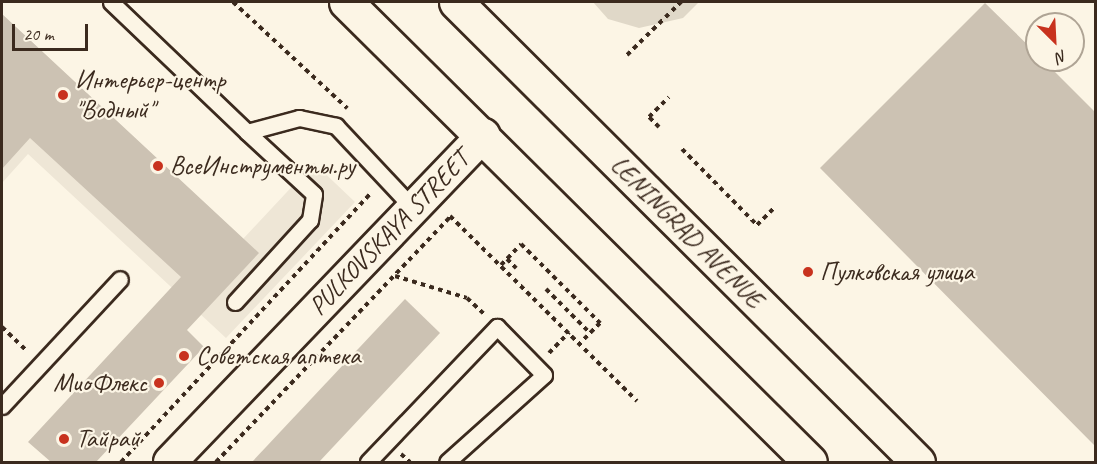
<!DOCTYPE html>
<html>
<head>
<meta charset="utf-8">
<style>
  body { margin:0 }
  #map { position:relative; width:1097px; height:464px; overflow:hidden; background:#fcf5e5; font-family:Caveat,sans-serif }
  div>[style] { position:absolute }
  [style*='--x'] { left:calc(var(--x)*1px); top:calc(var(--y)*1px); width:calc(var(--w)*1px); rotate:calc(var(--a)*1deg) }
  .built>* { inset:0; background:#eee6d6 }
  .green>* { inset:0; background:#e0d8c8 }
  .building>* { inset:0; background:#ccc2b3 }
  .path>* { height:4px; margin-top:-2px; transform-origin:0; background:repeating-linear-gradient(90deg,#3b2a1e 0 4.5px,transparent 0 9px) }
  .roads { filter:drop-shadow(2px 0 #3b2a1e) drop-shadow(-2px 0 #3b2a1e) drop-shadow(0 2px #3b2a1e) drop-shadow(0 -2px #3b2a1e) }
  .lane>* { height:15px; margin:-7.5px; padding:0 7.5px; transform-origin:7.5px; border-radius:7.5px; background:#fcf5e5 }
  .street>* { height:32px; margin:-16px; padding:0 16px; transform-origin:16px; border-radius:16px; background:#fcf5e5 }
  .primary>* { height:33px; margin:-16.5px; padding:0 16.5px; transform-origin:16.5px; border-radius:16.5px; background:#fcf5e5 }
  .dots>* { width:16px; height:16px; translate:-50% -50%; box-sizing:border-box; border:3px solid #fcf5e5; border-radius:50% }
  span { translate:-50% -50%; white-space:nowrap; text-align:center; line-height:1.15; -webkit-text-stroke:4.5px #fcf5e5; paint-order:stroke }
  .poi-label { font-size:26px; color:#3b2a1e }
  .left { translate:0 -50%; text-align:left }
  .right { translate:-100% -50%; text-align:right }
  .street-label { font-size:26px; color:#3b2a1e }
  .frame { position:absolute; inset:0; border:3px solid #3b2a1e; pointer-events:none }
  .north { position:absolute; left:1025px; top:12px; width:60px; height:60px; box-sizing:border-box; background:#fcf5e5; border:2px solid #afa495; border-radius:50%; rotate:156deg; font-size:16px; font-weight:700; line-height:24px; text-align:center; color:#3b2a1e }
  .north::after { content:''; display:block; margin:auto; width:21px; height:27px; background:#c8321e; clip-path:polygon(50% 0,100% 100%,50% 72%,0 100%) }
  .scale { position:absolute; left:12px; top:24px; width:76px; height:27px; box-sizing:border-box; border:3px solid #3b2a1e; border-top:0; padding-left:8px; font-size:18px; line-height:21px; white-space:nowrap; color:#3b2a1e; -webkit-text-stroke:4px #fcf5e5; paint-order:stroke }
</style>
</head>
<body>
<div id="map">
  <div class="built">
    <i style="clip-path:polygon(2px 14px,243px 239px,314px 163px,355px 202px,226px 338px,28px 154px,2px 183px)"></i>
  </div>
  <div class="green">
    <i style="clip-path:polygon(593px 2px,699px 2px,683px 18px,639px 28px,608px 19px)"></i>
  </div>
  <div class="building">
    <i style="clip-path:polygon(985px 3px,1037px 54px,1037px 60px,1043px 60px,1095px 112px,1095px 446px,820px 168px)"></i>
    <i style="clip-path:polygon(2px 14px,259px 253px,187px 330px,204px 347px,96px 462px,51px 462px,28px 442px,181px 277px,30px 138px,2px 169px)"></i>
    <i style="clip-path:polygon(405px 299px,440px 333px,319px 462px,252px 462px)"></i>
  </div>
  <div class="path">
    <i style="--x:233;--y:2;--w:156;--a:42.9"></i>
    <i style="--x:627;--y:55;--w:76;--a:-44.5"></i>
    <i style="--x:659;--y:127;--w:14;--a:-135"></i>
    <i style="--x:649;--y:117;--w:28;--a:-45"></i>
    <i style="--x:682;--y:149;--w:107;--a:45.4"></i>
    <i style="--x:757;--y:225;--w:23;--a:-45"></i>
    <i style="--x:450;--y:216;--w:263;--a:44.7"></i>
    <i style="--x:507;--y:259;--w:13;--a:45"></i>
    <i style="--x:501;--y:265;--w:29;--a:-46"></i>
    <i style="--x:521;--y:244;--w:112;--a:45"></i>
    <i style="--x:600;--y:323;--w:28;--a:135"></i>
    <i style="--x:395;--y:276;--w:75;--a:17"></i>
    <i style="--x:467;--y:298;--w:23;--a:43"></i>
    <i style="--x:546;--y:289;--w:62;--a:45"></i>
    <i style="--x:2;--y:327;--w:35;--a:44"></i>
    <i style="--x:549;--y:353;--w:29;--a:-46"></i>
    <i style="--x:401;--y:454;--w:12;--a:42"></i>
    <i style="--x:121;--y:462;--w:367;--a:-47.1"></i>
    <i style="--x:216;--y:462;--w:340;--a:-46.3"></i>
  </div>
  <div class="roads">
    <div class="lane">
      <i style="--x:111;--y:2;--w:188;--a:43.7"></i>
      <i style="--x:247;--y:132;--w:54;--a:-15.1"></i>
      <i style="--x:299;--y:118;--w:38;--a:12"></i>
      <i style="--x:336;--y:126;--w:112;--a:46.8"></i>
      <i style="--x:235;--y:302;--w:111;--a:-47.6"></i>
      <i style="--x:310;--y:220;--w:26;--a:-81"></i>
      <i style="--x:314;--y:194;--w:91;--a:-137.2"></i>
      <i style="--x:2;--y:406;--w:173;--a:-47.1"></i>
      <i style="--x:368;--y:462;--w:187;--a:-46.3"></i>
      <i style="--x:497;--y:327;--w:67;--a:45.6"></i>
      <i style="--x:544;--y:375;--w:130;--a:138.1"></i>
    </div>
    <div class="street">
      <i style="--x:170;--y:462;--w:453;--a:-46.2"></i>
    </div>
    <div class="primary">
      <i style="--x:346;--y:2;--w:653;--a:44.75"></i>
      <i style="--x:456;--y:2;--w:652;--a:44.88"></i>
    </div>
  </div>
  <div class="dots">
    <i style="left:63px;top:95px;background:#c8321e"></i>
    <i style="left:158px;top:166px;background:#c8321e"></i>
    <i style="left:808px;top:272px;background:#c8321e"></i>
    <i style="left:184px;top:356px;background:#c8321e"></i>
    <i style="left:159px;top:383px;background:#c8321e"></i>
    <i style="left:64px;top:439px;background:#c8321e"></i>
  </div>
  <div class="poi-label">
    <span class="left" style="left:75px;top:95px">Интерьер-центр<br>"Водный"</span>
    <span class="left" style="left:170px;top:166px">ВсеИнструменты.ру</span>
    <span class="left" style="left:820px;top:272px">Пулковская улица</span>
    <span class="left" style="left:196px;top:356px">Советская аптека</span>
    <span class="right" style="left:147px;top:383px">МиоФлекс</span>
    <span class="left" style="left:76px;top:439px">Тайрай</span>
  </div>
  <div class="street-label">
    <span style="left:687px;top:232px;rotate:45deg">LENINGRAD AVENUE</span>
    <span style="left:389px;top:233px;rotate:-46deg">PULKOVSKAYA STREET</span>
  </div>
  <div class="frame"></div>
  <div class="north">N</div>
  <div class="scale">20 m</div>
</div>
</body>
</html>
